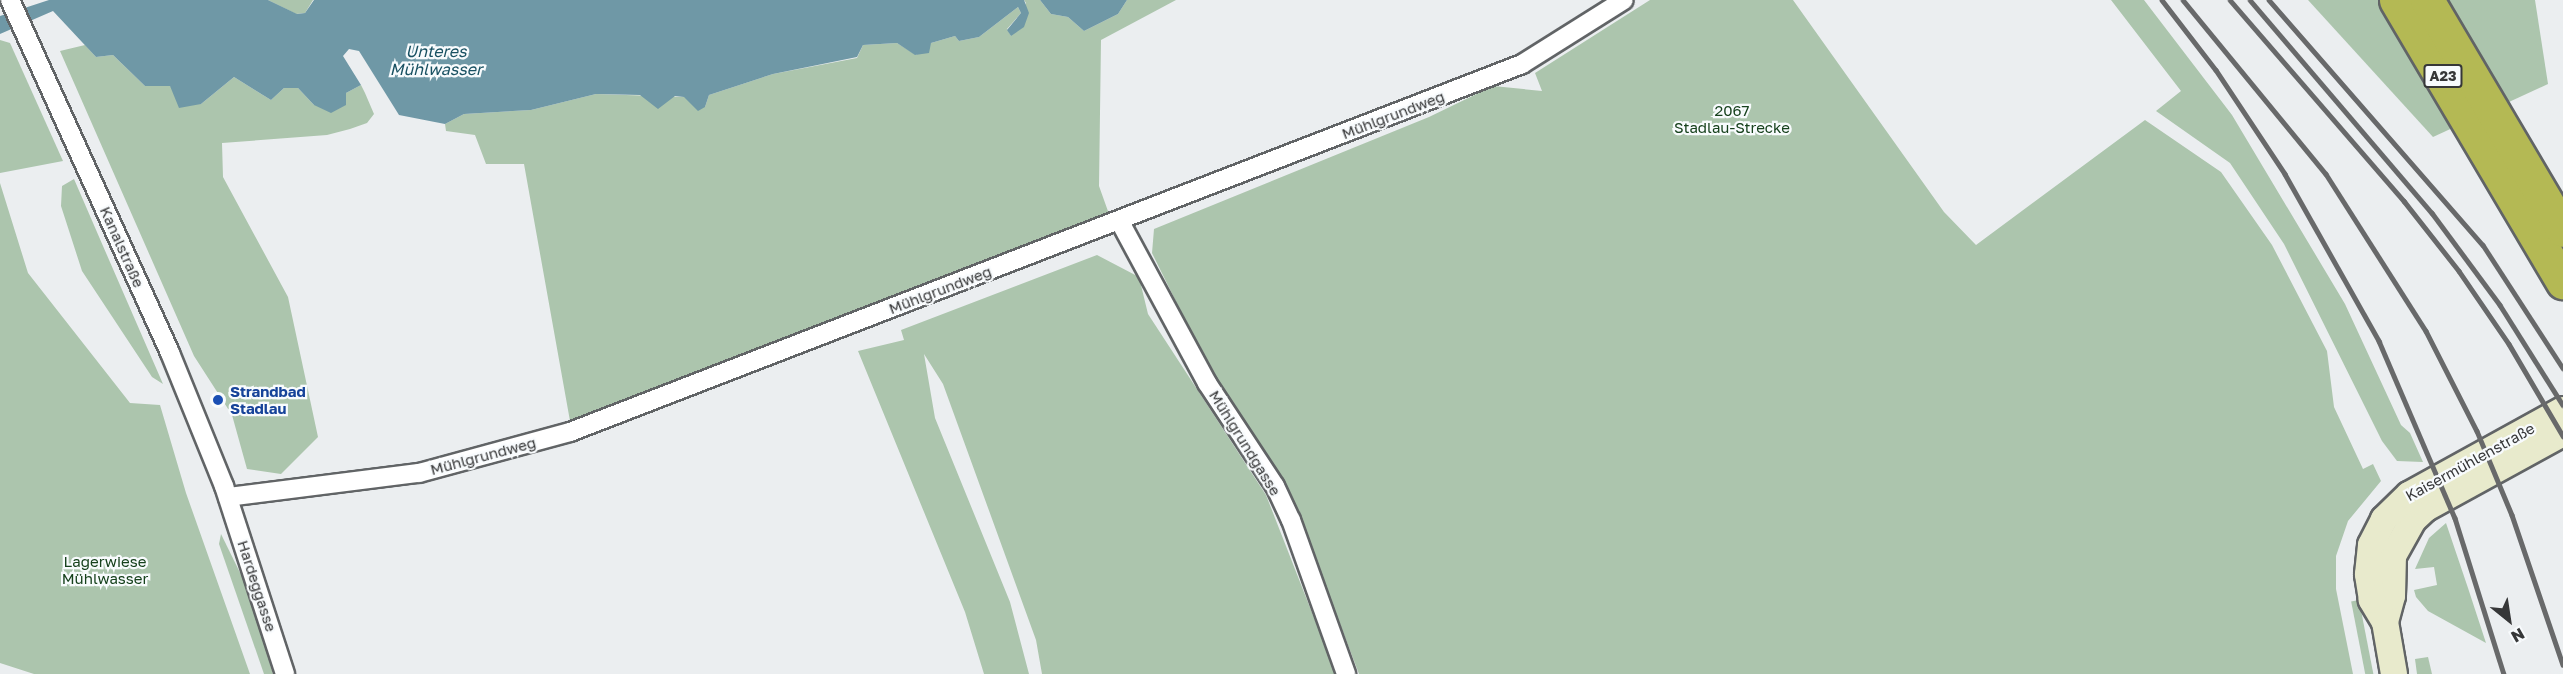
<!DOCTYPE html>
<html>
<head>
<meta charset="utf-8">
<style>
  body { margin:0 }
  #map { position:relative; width:2563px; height:674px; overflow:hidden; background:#ebeef0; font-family:"Golos Text",sans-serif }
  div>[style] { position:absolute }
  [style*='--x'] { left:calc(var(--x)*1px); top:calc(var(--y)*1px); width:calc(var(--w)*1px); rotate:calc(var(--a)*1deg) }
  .green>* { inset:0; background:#acc5ad; transform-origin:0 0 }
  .water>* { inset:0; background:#6f98a6 }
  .roads { filter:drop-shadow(2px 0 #616466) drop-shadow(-2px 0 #616466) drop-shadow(0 2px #616466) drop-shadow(0 -2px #616466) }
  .street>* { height:18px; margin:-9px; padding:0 9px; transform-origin:9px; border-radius:9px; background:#fff }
  .secondary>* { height:26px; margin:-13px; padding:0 13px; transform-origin:13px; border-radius:13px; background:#e8eacc }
  .highway>* { height:33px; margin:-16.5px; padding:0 16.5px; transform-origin:16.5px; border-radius:16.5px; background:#b4b954 }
  .rail>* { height:4.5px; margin:-2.25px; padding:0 2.25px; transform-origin:2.25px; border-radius:2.25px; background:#68696a }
  .dots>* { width:16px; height:16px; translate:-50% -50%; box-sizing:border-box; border:3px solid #f8fbfd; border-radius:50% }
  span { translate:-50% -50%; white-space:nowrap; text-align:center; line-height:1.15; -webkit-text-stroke:4.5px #f8fbfd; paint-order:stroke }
  .shield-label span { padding:2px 4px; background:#f8fbfd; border:2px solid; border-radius:4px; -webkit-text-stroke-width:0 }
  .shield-label { font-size:14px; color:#363738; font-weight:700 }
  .park-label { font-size:15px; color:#16411c }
  .street-label { font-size:15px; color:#363738 }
  .transit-label { font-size:15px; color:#164399; font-weight:700 }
  .left { translate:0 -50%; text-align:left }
  .water-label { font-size:16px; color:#195162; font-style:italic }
  .north { position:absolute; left:2479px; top:590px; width:60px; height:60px; -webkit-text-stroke:4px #f8fbfd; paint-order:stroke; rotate:150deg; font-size:16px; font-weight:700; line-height:24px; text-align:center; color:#363738 }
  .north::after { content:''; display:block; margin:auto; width:21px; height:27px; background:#363738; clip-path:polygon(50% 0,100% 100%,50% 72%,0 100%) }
</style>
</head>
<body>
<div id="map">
  <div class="green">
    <i style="clip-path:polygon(268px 0,313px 0,305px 13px,296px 14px)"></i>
    <i style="clip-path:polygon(1024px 0,1040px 0,1051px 14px,1068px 17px,1084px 31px,1118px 14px,1127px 0,1176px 0,1101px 40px,1099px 186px,1109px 214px,570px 421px,524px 164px,486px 164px,475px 135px,446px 131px,445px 124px,464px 114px,531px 110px,596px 94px,685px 97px,705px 107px,709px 95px,773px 74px,857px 58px,863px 45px,897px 43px,916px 55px,931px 43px,955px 36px,959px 41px,979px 37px,1018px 7px,1021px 13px,1007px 29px,1011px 36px,1026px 3px)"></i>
    <i style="clip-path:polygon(1650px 0,1793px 0,1944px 212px,1976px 245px,2145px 120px,2221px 172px,2272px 245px,2327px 351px,2334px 407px,2363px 469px,2373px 464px,2381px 481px,2348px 521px,2336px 556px,2336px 589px,2353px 674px,1359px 674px,1299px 516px,1199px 348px,1152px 253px,1154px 229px,1429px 117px,1493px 86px,1542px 91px,1535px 73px)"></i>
    <i style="clip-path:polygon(2111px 0,2144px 0,2232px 115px,2345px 304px,2401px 425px,2410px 433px,2423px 462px,2397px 461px,2382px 441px,2284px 244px,2230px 163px,2156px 111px,2181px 91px)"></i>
    <i style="clip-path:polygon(2308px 0,2535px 0,2548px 84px,2433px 137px)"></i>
    <i style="clip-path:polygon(0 40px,10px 43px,63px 161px,0 173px)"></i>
    <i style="clip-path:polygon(85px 45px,96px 57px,113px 55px,145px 86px,170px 86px,201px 104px,234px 77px,271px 100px,284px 88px,298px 88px,314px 105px,346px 105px,346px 93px,361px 85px,365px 93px,374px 114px,367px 123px,350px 129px,327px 135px,222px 143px,223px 177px,288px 297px,318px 437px,281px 474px,247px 469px,232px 415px,194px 356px,60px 51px)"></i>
    <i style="clip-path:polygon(74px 179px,103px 246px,163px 384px,152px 377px,82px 271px,61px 206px,62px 186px)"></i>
    <i style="clip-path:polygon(0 183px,28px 273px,130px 403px,160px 405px,186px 493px,250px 674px,34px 674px,0 663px)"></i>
    <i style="clip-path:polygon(1097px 255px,1139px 277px,1148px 314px,1266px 495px,1336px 674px,1042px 674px,1036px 640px,943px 384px,924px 354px,935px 418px,1010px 602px,1029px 674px,984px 674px,965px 612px,858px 351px,904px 340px,901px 330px)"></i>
    <i style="clip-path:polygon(2446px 523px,2468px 588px,2486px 643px,2428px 611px,2416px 597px,2414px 590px,2437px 585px,2434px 567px,2415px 569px,2429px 538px)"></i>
    <i style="clip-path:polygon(221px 534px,249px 591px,273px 674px,264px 674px,219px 544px)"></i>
    <i style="left:2359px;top:600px;width:76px;height:8px;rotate:79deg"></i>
    <i style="clip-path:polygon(2428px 657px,2432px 674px,2417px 674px,2415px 659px)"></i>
  </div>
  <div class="water">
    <i style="clip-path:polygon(49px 0,268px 0,297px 14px,305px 13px,314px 0,1024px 0,1029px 13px,1024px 27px,1011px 36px,1007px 30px,1021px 13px,1018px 7px,979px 37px,959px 41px,955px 36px,931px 43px,929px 53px,915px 55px,897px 43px,863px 45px,857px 57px,773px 74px,709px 95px,705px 107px,698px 111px,684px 97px,675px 96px,658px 109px,640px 95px,596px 94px,531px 110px,464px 114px,445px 124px,399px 115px,359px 51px,349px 49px,343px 56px,361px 85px,346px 93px,346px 105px,331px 113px,314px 105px,298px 88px,284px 88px,271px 100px,234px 77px,201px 104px,179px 108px,170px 86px,145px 86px,113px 55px,96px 57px,53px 11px,0 34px,0 16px)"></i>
    <i style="clip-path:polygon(1040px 0,1127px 0,1118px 14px,1084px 31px,1068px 17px,1051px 14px)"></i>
  </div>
  <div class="roads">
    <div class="street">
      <i style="--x:10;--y:0;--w:388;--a:65.6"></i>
      <i style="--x:170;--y:353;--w:144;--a:67.9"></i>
      <i style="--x:224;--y:486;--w:198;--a:72"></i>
      <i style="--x:1120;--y:222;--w:183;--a:61.6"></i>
      <i style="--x:1207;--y:383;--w:123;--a:56.6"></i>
      <i style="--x:1275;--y:486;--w:38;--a:65"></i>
      <i style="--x:1291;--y:520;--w:164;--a:70.3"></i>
      <i style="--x:228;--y:497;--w:193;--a:-7.2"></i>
      <i style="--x:419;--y:473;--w:156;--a:-15.2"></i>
      <i style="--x:570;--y:432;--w:1021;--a:-21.13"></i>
      <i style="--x:1522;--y:64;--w:120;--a:-32.1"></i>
    </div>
    <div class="secondary">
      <i style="--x:2385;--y:622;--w:27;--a:-75"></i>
      <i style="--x:2392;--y:596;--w:40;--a:-88.6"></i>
      <i style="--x:2393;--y:556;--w:41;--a:-60.9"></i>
      <i style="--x:2413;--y:520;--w:18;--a:-43"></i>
      <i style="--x:2426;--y:508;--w:156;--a:-28.7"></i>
      <i style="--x:2394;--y:674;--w:53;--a:-99.8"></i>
      <i style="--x:2385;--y:622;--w:26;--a:-121"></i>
      <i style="--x:2372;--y:600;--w:26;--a:-99"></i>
      <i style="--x:2368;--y:574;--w:29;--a:-84"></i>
      <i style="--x:2371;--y:545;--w:29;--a:-63"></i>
      <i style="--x:2384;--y:519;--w:35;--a:-44"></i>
      <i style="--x:2409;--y:495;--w:176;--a:-28.9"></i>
    </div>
    <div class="highway">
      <i style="--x:2396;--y:0;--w:328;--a:59.4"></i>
      <i style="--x:2427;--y:0;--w:267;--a:59.4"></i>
    </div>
  </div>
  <div class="rail">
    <i style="--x:2162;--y:0;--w:88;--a:52.4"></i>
    <i style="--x:2216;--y:70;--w:125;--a:56.4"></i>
    <i style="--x:2285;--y:174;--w:192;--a:60.6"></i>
    <i style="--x:2379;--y:341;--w:193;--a:66.8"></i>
    <i style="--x:2455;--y:518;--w:164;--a:72.6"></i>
    <i style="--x:2183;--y:0;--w:225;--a:50.6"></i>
    <i style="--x:2326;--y:174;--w:186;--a:57.5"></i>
    <i style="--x:2426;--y:331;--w:112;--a:63"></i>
    <i style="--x:2477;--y:431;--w:91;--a:67.4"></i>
    <i style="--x:2512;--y:515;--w:158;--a:71.2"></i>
    <i style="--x:2230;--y:0;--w:266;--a:49.1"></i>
    <i style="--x:2404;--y:201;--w:89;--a:51.8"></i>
    <i style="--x:2459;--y:271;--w:88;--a:55.6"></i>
    <i style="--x:2509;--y:344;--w:107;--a:59.6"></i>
    <i style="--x:2250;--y:0;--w:280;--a:49.5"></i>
    <i style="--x:2432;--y:213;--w:114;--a:53.5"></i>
    <i style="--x:2500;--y:305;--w:118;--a:57.8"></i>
    <i style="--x:2269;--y:0;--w:325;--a:48.9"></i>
    <i style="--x:2483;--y:245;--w:147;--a:57"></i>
  </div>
  <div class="dots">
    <i style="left:218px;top:400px;background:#1a4fb4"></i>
  </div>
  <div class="shield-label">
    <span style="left:2443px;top:76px">A23</span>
  </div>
  <div class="park-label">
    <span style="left:1732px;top:119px">2067<br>Stadlau-Strecke</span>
    <span style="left:105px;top:570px">Lagerwiese<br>Mühlwasser</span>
  </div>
  <div class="street-label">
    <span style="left:1393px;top:115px;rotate:-21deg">Mühlgrundweg</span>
    <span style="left:122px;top:247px;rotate:66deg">Kanalstraße</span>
    <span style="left:940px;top:290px;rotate:-21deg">Mühlgrundweg</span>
    <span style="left:1245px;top:443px;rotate:58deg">Mühlgrundgasse</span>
    <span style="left:483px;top:456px;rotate:-15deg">Mühlgrundweg</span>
    <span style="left:2470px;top:462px;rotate:-29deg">Kaisermühlenstraße</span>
    <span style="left:257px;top:586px;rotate:72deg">Hardeggasse</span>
  </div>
  <div class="transit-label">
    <span class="left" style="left:230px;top:400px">Strandbad<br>Stadlau</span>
  </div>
  <div class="water-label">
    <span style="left:436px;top:60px">Unteres<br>Mühlwasser</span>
  </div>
  <div class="north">N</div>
</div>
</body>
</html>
